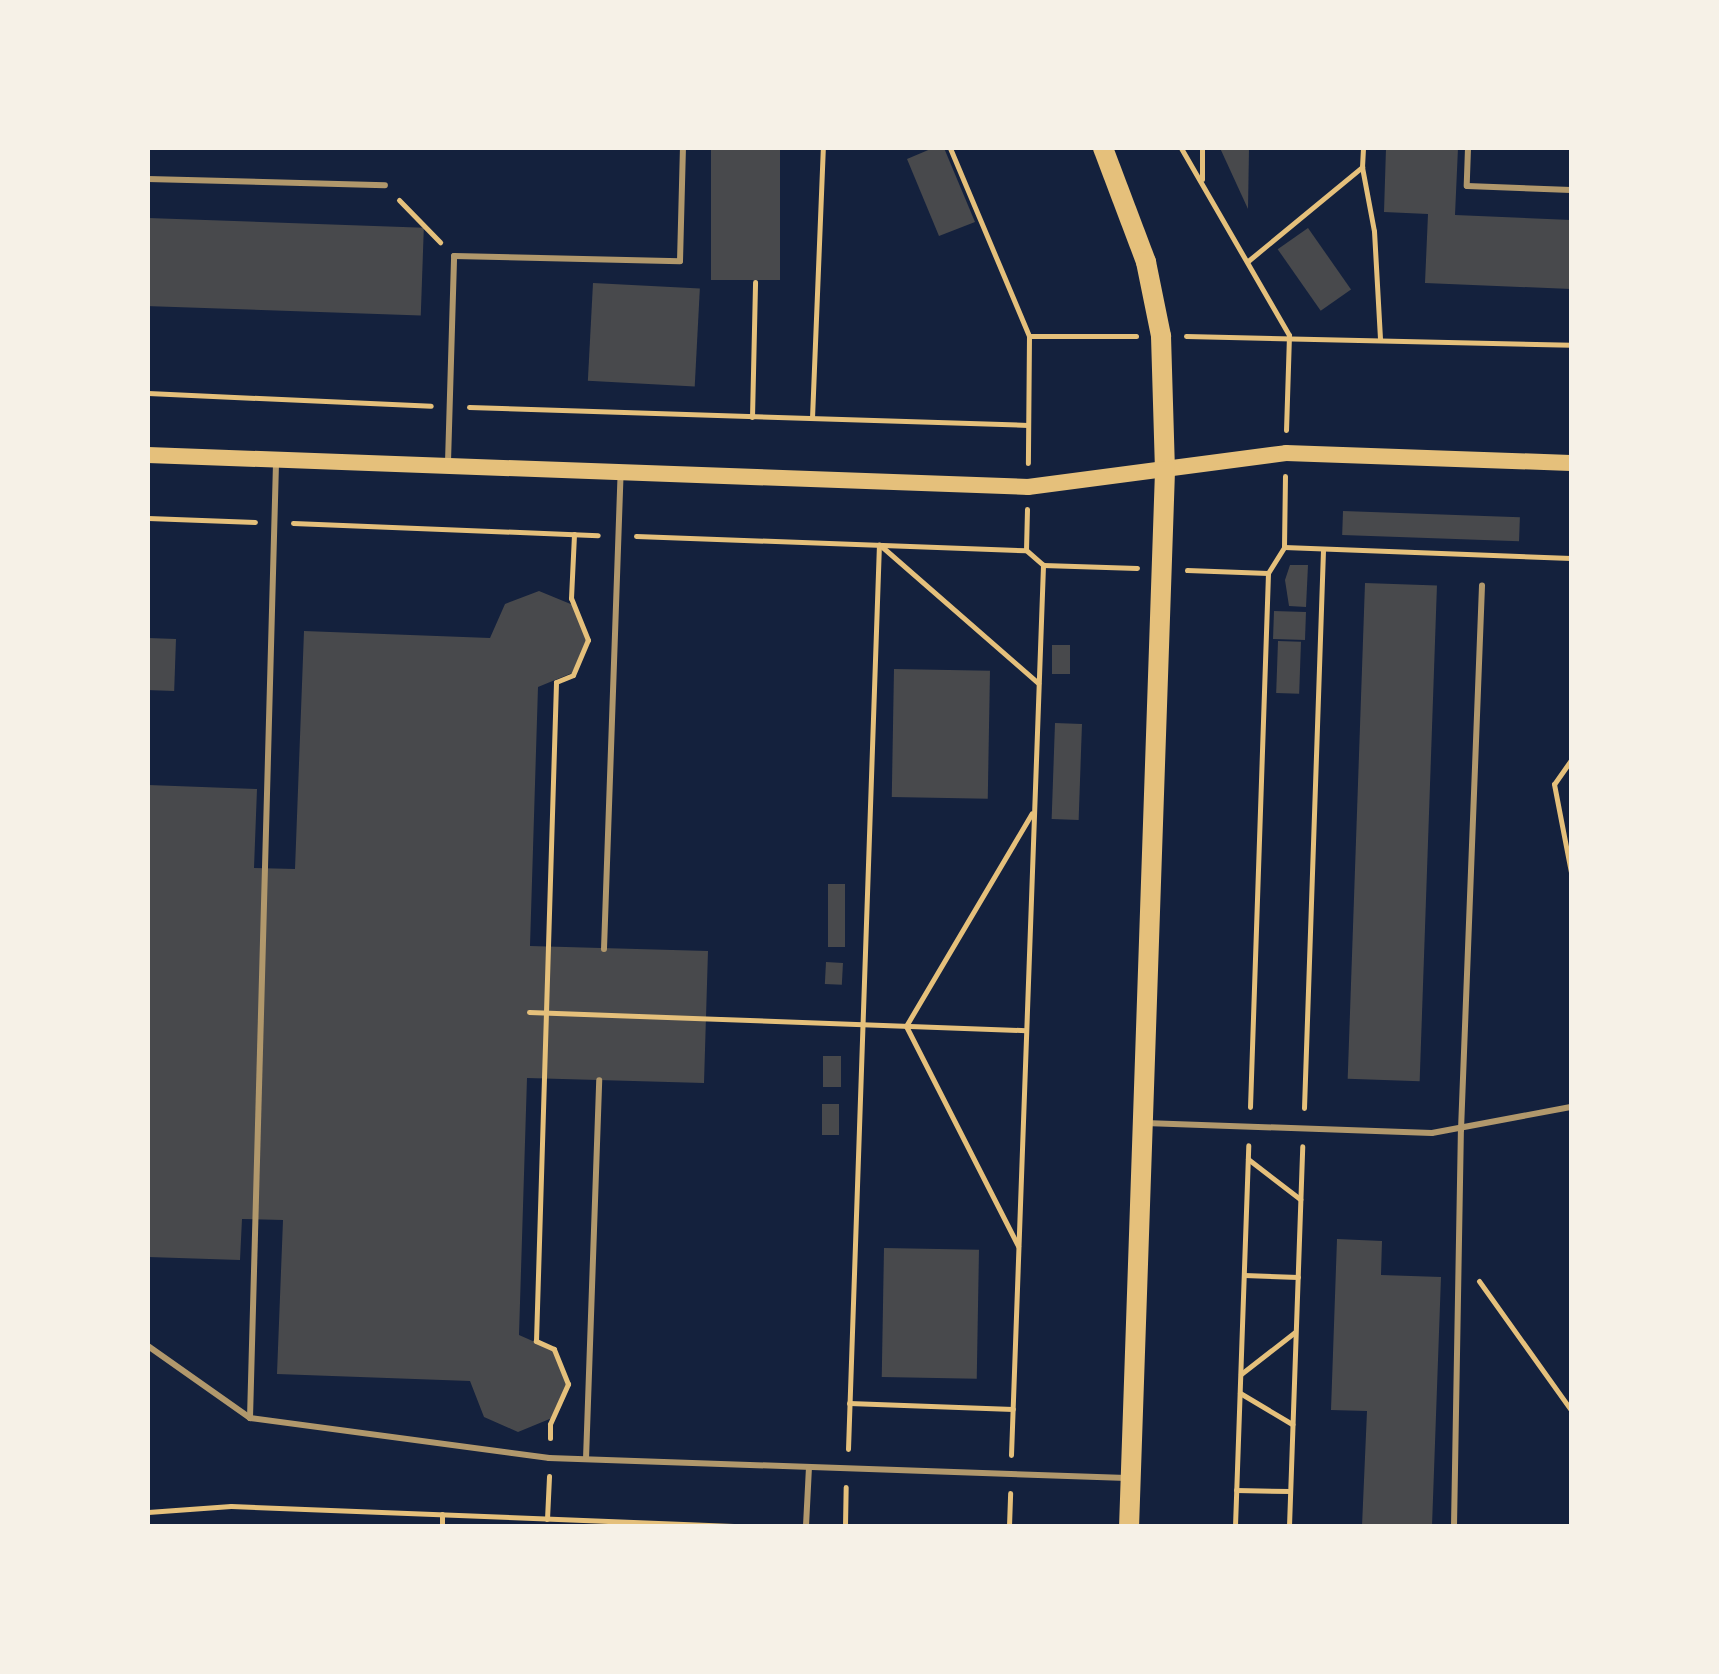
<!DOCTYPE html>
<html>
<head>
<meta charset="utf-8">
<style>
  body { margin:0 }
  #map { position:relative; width:1719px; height:1674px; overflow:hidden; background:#14213d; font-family:"Noto Sans",sans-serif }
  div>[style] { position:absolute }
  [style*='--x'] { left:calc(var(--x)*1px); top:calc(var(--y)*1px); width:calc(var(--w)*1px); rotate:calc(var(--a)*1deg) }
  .building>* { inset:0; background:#48494c; transform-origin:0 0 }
  .path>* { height:5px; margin:-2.5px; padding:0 2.5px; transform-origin:2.5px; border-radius:2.5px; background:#e5c07b }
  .service>* { height:6px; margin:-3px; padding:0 3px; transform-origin:3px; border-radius:3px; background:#b1986c }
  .secondary>* { height:16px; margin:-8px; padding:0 8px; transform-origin:8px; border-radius:8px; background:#e5c07b }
  .primary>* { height:20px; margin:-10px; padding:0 10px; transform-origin:10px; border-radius:10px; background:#e5c07b }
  span { translate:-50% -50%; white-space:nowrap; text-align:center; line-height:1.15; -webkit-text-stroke:6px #f6f1e7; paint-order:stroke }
  .frame { position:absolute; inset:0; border:150px solid #f6f1e7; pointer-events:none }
</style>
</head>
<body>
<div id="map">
  <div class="building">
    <i style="left:711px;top:148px;width:69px;height:132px"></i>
    <i style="clip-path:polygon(933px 148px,944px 148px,975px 222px,939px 236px,907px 159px)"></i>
    <i style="clip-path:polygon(1220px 148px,1249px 148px,1248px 209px)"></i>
    <i style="clip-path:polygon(1386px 148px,1458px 148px,1455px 215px,1571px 220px,1571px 289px,1425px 283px,1428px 214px,1384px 212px)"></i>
    <i style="left:148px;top:218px;width:276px;height:88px;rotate:2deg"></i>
    <i style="left:1308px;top:228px;width:75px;height:37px;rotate:55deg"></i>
    <i style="left:593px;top:283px;width:107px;height:98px;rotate:3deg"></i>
    <i style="left:1343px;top:511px;width:177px;height:24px;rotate:2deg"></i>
    <i style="clip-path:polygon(1290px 565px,1308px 565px,1306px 607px,1289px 606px,1285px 580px)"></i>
    <i style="left:1365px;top:583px;width:72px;height:496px;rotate:2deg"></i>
    <i style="clip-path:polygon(539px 591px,573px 605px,587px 640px,572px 673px,538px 687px,530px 946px,708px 951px,704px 1083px,527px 1078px,519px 1335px,553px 1350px,567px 1384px,552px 1418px,518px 1432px,484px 1417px,470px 1381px,277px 1374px,283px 1220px,242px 1219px,240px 1260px,148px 1257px,148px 785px,257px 789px,254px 868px,295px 869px,304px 631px,490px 638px,505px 604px)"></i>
    <i style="left:1274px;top:611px;width:32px;height:28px;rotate:2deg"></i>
    <i style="left:148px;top:638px;width:28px;height:52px;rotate:2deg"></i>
    <i style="left:1278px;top:641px;width:23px;height:52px;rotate:2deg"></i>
    <i style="left:1052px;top:645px;width:18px;height:29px"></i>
    <i style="left:894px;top:669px;width:96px;height:128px;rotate:1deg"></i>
    <i style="left:1055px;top:723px;width:27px;height:96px;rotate:2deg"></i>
    <i style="left:828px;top:884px;width:17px;height:63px"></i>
    <i style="left:826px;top:962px;width:17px;height:22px;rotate:3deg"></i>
    <i style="left:823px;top:1056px;width:18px;height:31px"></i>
    <i style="left:822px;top:1104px;width:17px;height:31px"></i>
    <i style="clip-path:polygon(1337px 1239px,1382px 1241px,1381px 1275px,1441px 1277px,1432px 1526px,1362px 1526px,1367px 1411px,1331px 1410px)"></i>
    <i style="left:884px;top:1248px;width:95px;height:129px;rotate:1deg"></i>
  </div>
  <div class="path">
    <i style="--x:950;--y:148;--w:204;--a:67.2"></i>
    <i style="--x:1029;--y:336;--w:127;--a:90.5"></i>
    <i style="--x:1181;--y:148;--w:216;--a:60"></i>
    <i style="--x:1289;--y:335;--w:95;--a:91.8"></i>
    <i style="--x:1202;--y:148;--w:31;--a:90"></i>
    <i style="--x:1362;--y:167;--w:65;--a:79.4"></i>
    <i style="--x:1374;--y:231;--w:108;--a:86.8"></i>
    <i style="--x:399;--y:200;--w:59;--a:45.7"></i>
    <i style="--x:1248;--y:261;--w:148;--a:-39.5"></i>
    <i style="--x:1362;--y:167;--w:19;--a:-87"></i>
    <i style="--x:1029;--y:336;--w:107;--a:0"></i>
    <i style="--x:1186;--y:336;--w:385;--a:1.3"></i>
    <i style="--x:148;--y:393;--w:283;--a:2.6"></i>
    <i style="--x:469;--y:407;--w:559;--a:1.84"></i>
    <i style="--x:752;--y:417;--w:135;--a:-88.7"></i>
    <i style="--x:812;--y:418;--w:270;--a:-87.7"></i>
    <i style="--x:148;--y:518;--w:107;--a:2.1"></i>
    <i style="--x:293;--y:523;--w:305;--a:2.3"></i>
    <i style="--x:636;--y:536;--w:390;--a:2.1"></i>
    <i style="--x:1026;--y:550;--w:23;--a:41"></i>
    <i style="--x:1043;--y:565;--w:94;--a:1.8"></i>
    <i style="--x:880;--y:545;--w:210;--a:41.1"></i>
    <i style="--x:1284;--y:547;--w:71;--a:-89.2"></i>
    <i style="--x:1026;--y:550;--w:41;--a:-88.6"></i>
    <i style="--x:1187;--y:570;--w:81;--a:2.1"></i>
    <i style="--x:1268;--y:573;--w:31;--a:-58"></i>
    <i style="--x:1284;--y:547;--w:287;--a:2.2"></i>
    <i style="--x:1571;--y:760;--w:29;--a:125"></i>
    <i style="--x:1554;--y:784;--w:90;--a:79.1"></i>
    <i style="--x:529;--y:1012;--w:497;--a:2.1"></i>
    <i style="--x:906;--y:1026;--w:247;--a:-59.4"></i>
    <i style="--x:906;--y:1026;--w:247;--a:63"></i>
    <i style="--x:1250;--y:1107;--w:534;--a:-88.07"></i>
    <i style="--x:1304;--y:1108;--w:559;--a:-88.05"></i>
    <i style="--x:1248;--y:1159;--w:66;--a:37.6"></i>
    <i style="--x:1244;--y:1275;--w:54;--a:2.1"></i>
    <i style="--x:1479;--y:1281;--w:158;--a:54.5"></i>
    <i style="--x:1241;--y:1374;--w:68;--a:-37.9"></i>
    <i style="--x:1240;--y:1393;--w:61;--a:30.8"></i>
    <i style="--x:849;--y:1403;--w:164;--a:2.1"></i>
    <i style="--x:550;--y:1438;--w:14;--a:-90"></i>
    <i style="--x:550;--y:1424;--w:44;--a:-65.8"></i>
    <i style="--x:568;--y:1384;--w:38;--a:-112"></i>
    <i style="--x:554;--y:1349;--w:20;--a:-156"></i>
    <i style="--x:536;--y:1341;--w:659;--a:-88.26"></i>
    <i style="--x:556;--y:682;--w:18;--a:-22"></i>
    <i style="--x:573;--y:675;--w:38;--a:-67"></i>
    <i style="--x:588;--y:640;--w:45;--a:-112"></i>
    <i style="--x:571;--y:598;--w:64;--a:-87.3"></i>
    <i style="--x:848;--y:1449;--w:905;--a:-88.04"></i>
    <i style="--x:1011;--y:1455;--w:891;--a:-87.94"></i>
    <i style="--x:1236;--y:1490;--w:54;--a:1.1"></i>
    <i style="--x:148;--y:1512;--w:83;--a:-4.1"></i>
    <i style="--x:231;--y:1506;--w:503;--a:2.28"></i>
    <i style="--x:547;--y:1519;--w:43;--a:-87.3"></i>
    <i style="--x:442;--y:1526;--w:12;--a:-90"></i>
    <i style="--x:845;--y:1526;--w:39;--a:-89"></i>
    <i style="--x:1009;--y:1526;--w:33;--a:-88"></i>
    <i style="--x:1235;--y:1526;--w:381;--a:-88"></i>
    <i style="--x:1289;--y:1526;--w:380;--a:-88"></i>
  </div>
  <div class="service">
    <i style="--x:1468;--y:148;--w:38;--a:92"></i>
    <i style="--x:1467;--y:186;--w:104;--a:2.2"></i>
    <i style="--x:148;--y:179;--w:237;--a:1.5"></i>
    <i style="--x:448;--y:462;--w:206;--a:-88.3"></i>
    <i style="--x:454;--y:256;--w:226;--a:1.3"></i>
    <i style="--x:680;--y:261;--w:113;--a:-88.5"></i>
    <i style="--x:604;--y:949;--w:476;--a:-88"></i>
    <i style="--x:1145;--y:1123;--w:287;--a:2"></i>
    <i style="--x:1432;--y:1133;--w:141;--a:-10.6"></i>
    <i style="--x:148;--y:1346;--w:125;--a:35.2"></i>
    <i style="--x:250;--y:1418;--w:302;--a:7.6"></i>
    <i style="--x:549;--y:1458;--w:578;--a:1.98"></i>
    <i style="--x:250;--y:1418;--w:956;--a:-88.44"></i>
    <i style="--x:586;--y:1459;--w:379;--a:-88"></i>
    <i style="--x:806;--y:1526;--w:59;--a:-87.1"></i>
    <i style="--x:1454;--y:1526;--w:396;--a:-89"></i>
    <i style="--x:1461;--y:1130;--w:545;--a:-87.79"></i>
  </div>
  <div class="secondary">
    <i style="--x:148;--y:455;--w:881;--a:2.08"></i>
    <i style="--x:1028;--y:487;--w:260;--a:-7.5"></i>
    <i style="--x:1286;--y:453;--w:285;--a:2"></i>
  </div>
  <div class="primary">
    <i style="--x:1103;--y:148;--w:122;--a:69.3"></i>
    <i style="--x:1146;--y:262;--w:76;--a:78.5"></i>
    <i style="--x:1161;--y:336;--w:135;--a:88.3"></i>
    <i style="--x:1165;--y:471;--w:1056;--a:91.95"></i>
  </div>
  <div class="frame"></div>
</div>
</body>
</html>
